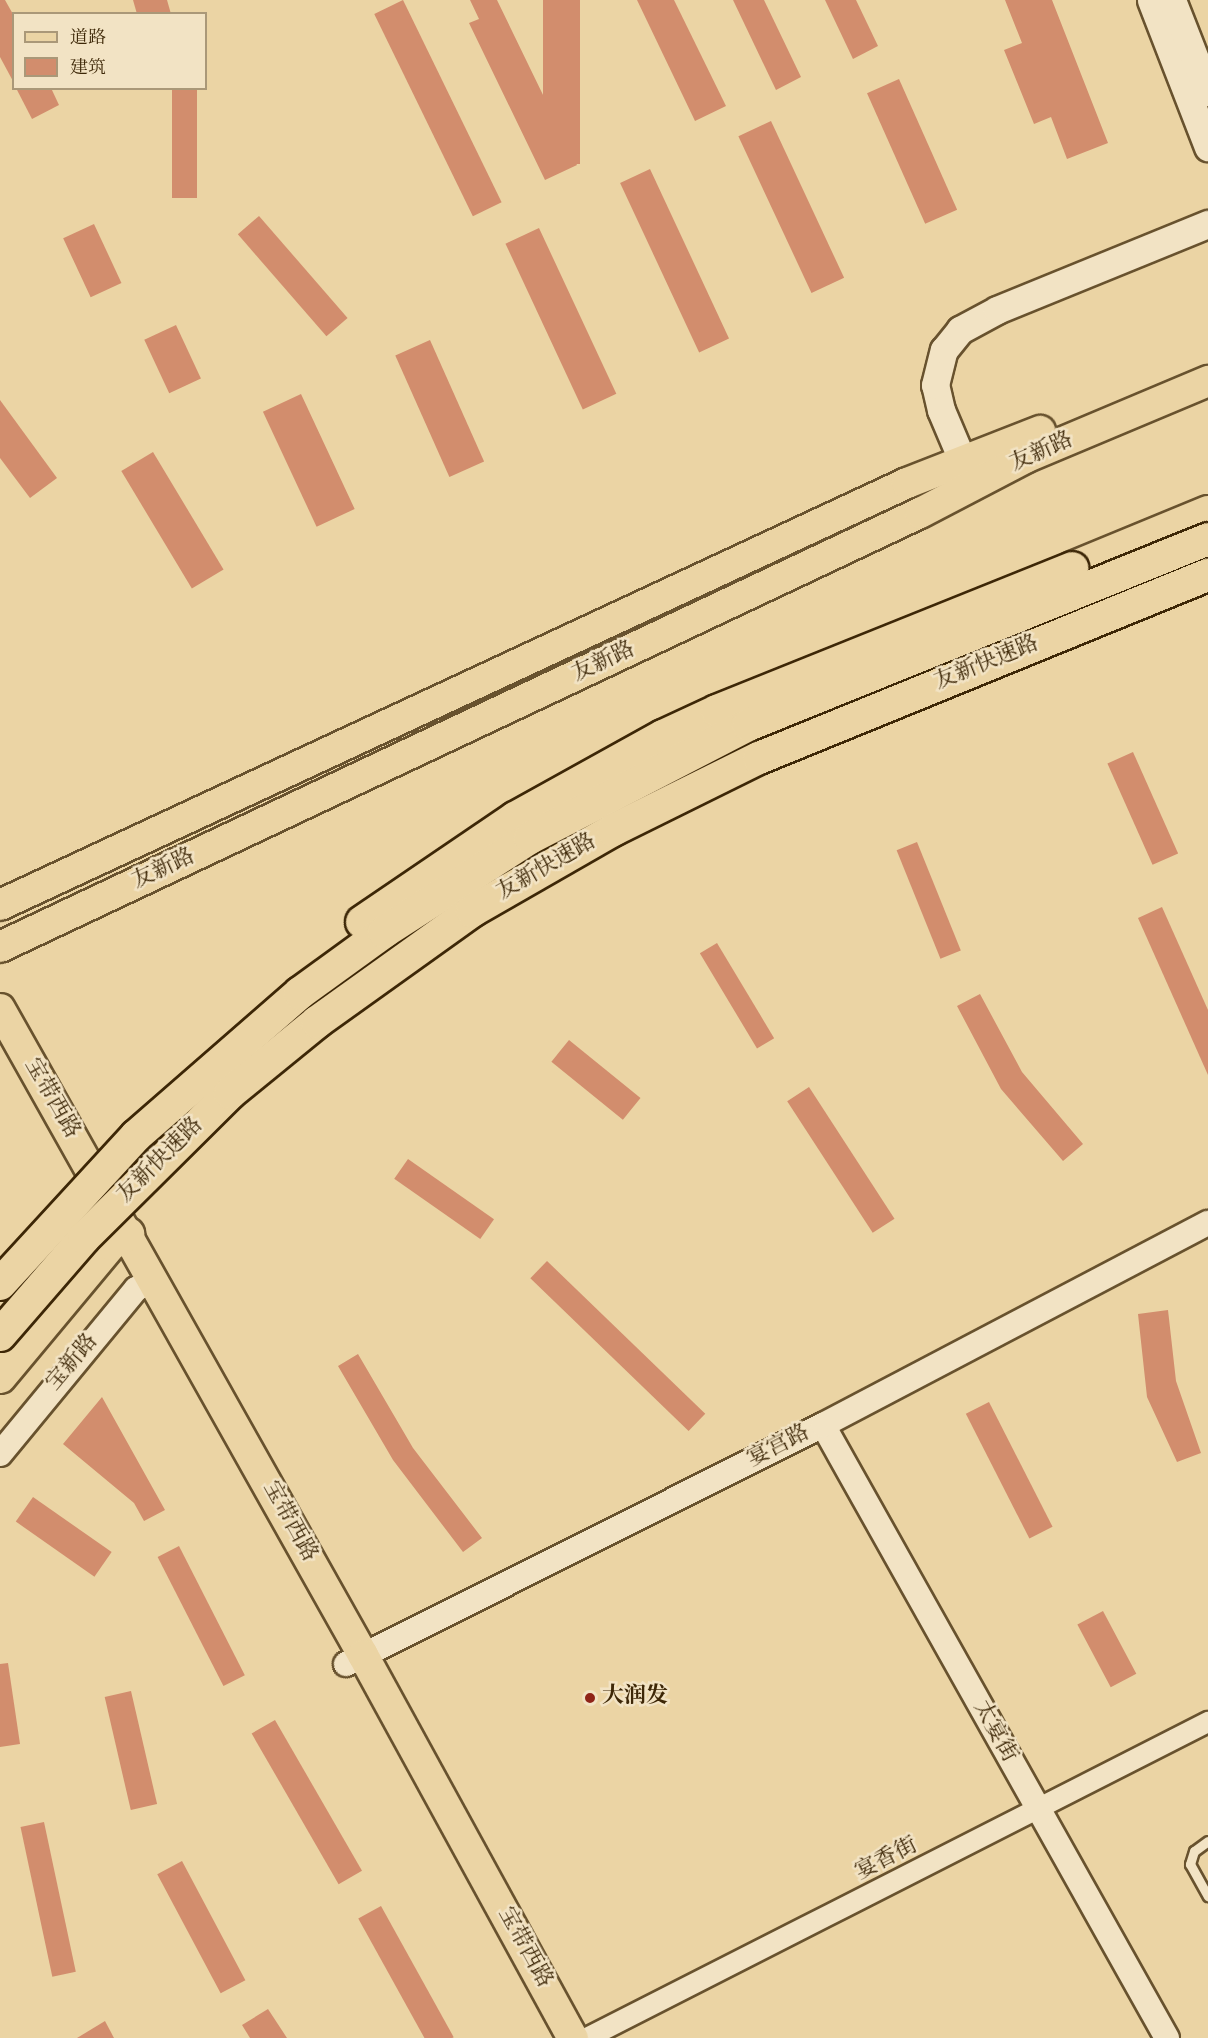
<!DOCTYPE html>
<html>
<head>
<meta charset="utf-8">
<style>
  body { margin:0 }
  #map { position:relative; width:1208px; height:2038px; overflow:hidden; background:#ebd4a4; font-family:"Sorts Mill Goudy","Noto Serif SC",serif }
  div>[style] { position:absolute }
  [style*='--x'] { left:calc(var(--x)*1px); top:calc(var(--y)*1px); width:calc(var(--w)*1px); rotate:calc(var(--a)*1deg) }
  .building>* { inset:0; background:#d28d6d; transform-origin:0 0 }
  .roads { filter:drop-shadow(2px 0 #68522e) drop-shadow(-2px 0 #68522e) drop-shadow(0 2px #68522e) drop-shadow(0 -2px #68522e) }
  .service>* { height:9px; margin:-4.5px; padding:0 4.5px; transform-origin:4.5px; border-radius:4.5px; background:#f2e3c4 }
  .minor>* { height:20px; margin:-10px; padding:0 10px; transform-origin:10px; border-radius:10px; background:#f2e3c4 }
  .tertiary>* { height:24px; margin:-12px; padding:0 12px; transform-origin:12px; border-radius:12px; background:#f2e3c4 }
  .secondary>* { height:27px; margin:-13.5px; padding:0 13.5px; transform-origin:13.5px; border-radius:13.5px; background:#f2e3c4 }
  .primary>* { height:30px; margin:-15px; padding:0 15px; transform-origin:15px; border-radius:15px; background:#ebd4a4 }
  .trunk>* { height:32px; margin:-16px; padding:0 16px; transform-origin:16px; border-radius:16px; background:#ebd4a4 }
  .bridges { filter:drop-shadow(2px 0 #3d2707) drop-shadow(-2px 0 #3d2707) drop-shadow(0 2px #3d2707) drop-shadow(0 -2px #3d2707) }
  .trunk-bridge>* { height:32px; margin:-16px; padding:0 16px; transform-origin:16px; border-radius:16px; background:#ebd4a4 }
  .dots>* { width:16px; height:16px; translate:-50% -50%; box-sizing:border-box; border:3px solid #f2e3c4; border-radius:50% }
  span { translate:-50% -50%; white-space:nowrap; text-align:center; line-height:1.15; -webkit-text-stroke:5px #f2e3c4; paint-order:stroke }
  .street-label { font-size:22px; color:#3d2707 }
  .poi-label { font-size:22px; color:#3d2707; font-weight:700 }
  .left { translate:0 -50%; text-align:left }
  .legend { position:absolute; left:12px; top:12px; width:195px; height:78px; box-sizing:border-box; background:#f2e3c4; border:2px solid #aa9878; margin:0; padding:8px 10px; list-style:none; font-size:18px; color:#3d2707 }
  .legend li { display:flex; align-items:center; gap:12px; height:30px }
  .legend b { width:30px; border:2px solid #aa9878 }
</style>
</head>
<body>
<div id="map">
  <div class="building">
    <i style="clip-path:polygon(0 0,5px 0,14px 16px,14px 83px,0 57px)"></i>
    <i style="clip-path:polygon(133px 0,167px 0,171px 14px,137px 14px)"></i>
    <i style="left:403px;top:0;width:225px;height:32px;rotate:64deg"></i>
    <i style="clip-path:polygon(470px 0,497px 0,577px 165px,545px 180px,469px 23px,479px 19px)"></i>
    <i style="left:543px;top:0;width:37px;height:164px"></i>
    <i style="clip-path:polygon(637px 0,674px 0,726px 106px,695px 121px)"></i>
    <i style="clip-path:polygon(733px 0,764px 0,801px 77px,776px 90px)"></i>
    <i style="clip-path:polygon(825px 0,856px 0,878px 46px,853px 59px)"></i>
    <i style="clip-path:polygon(1005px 0,1052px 0,1108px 143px,1067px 159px,1051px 117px,1034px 124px,1004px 50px,1022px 43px)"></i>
    <i style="left:899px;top:79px;width:143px;height:35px;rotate:66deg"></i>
    <i style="clip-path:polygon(16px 88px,51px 88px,59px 105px,32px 119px)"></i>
    <i style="left:172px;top:88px;width:25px;height:110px"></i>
    <i style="left:771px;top:121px;width:173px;height:36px;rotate:65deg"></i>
    <i style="left:650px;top:169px;width:187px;height:33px;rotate:65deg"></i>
    <i style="left:259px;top:216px;width:135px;height:28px;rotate:49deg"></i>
    <i style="left:94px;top:224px;width:65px;height:34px;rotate:65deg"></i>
    <i style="left:539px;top:228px;width:183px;height:37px;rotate:65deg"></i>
    <i style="left:176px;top:325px;width:59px;height:35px;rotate:65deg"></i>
    <i style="left:430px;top:340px;width:133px;height:38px;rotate:66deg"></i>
    <i style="left:301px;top:394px;width:127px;height:42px;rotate:65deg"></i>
    <i style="clip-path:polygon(0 400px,57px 478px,30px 498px,0 458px)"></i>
    <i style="left:153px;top:452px;width:137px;height:37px;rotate:59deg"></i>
    <i style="left:1133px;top:752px;width:111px;height:28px;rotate:66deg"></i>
    <i style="left:917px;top:842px;width:117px;height:22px;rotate:68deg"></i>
    <i style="clip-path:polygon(1162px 907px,1208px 1010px,1208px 1075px,1138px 918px)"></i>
    <i style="left:717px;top:943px;width:111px;height:20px;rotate:59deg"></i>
    <i style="clip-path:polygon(980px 994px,1022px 1072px,1083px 1144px,1063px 1161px,1001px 1089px,957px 1006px)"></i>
    <i style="left:569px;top:1040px;width:92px;height:28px;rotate:39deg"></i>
    <i style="left:809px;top:1087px;width:157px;height:26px;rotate:57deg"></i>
    <i style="left:408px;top:1159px;width:105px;height:24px;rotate:35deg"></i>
    <i style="left:547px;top:1261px;width:220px;height:24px;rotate:44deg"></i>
    <i style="clip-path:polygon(1168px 1310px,1176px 1381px,1201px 1453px,1177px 1462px,1147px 1397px,1138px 1314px)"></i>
    <i style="clip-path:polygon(358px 1354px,413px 1448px,482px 1538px,463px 1552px,393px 1460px,338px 1366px)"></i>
    <i style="clip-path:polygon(102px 1397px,165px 1510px,144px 1521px,134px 1503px,63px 1444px)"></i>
    <i style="left:989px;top:1402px;width:140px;height:26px;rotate:63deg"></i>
    <i style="left:33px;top:1497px;width:96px;height:30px;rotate:35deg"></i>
    <i style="left:179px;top:1546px;width:145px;height:24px;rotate:63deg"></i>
    <i style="left:1103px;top:1611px;width:71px;height:29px;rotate:62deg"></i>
    <i style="clip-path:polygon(8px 1663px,20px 1744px,0 1747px,0 1664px)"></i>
    <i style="left:131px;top:1691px;width:116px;height:27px;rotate:77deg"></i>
    <i style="left:275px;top:1720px;width:174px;height:27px;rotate:60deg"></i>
    <i style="left:44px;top:1822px;width:153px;height:24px;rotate:78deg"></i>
    <i style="left:182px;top:1861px;width:135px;height:28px;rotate:62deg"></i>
    <i style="left:381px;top:1906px;width:150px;height:26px;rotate:61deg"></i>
    <i style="clip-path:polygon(268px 2009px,287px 2038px,250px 2038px,242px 2025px)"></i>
    <i style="clip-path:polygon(105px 2021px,114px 2038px,77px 2038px)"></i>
  </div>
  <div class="roads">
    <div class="service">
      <i style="--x:1208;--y:1841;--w:17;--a:144"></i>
      <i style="--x:1194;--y:1851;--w:14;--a:107"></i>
      <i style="--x:1190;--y:1864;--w:37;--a:61"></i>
    </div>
    <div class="minor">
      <i style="--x:587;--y:2038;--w:697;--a:-26.97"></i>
    </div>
    <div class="tertiary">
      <i style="--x:823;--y:1425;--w:703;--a:60.7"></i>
      <i style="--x:0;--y:1454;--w:214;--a:-50.5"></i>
      <i style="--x:136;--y:1289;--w:19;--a:-28"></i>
      <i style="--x:346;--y:1664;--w:534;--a:-26.61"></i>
      <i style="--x:823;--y:1425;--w:435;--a:-27.7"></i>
    </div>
    <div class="secondary">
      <i style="--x:1151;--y:0;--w:158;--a:68.8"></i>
      <i style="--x:1172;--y:0;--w:99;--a:68.6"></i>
      <i style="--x:963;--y:462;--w:56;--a:-112.9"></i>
      <i style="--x:941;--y:410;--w:26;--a:-103"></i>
      <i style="--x:935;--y:385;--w:36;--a:-76"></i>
      <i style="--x:944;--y:350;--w:26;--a:-51"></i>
      <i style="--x:960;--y:330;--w:42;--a:-28.4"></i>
      <i style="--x:997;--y:310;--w:228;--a:-22.2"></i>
    </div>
    <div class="primary">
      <i style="--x:0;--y:905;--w:1000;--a:-24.95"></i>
      <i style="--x:907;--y:483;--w:143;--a:-21.4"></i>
      <i style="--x:0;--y:947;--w:1017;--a:-25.26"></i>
      <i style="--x:920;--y:513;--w:119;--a:-27.6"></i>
      <i style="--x:1025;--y:458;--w:199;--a:-22.8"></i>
      <i style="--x:0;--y:1009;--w:741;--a:60.67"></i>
      <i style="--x:363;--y:1655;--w:437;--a:61.3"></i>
    </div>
    <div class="trunk">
      <i style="--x:1072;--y:568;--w:147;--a:-22.4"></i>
      <i style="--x:0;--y:1377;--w:173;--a:-50.2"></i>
      <i style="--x:111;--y:1244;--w:20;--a:-30"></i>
    </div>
  </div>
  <div class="bridges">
    <div class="trunk-bridge">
      <i style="--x:362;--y:922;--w:185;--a:-34.2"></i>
      <i style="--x:515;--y:818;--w:169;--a:-29"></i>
      <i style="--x:663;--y:736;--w:60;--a:-24.8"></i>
      <i style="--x:717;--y:711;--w:383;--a:-21.9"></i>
      <i style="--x:0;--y:1284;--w:201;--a:-47.4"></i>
      <i style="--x:136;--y:1136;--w:218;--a:-41.1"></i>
      <i style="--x:300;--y:993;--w:104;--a:-36"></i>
      <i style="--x:384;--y:932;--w:174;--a:-32.8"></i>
      <i style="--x:530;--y:838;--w:246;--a:-27.4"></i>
      <i style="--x:748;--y:725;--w:496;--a:-22"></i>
      <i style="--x:0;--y:1335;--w:128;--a:-49.1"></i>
      <i style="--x:84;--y:1238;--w:206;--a:-44.8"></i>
      <i style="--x:230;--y:1093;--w:112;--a:-39.2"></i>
      <i style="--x:317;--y:1022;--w:191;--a:-35.6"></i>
      <i style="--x:472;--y:911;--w:163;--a:-29.9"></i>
      <i style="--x:613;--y:830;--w:163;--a:-26.3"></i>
      <i style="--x:759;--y:758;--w:485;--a:-22.2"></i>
    </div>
  </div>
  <div class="dots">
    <i style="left:590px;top:1698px;background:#8f2418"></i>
  </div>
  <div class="street-label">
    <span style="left:1042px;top:453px;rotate:-24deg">友新路</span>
    <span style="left:604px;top:663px;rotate:-25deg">友新路</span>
    <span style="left:987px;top:664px;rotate:-22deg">友新快速路</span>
    <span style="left:547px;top:868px;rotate:-30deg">友新快速路</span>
    <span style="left:164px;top:870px;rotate:-25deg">友新路</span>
    <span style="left:51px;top:1099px;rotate:60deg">宝带西路</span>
    <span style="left:161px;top:1161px;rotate:-45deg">友新快速路</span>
    <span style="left:73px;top:1363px;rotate:-50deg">宝新路</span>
    <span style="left:779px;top:1447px;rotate:-27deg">宴宫路</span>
    <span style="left:289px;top:1522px;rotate:61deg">宝带西路</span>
    <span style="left:994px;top:1732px;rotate:61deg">太宴街</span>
    <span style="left:887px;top:1860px;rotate:-27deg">宴香街</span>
    <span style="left:524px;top:1948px;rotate:61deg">宝带西路</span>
  </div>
  <div class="poi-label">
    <span class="left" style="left:602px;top:1698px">大润发</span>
  </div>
  <ul class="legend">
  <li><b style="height:8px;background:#ebd4a4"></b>道路</li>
  <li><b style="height:16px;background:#d28d6d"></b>建筑</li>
  </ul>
</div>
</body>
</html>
